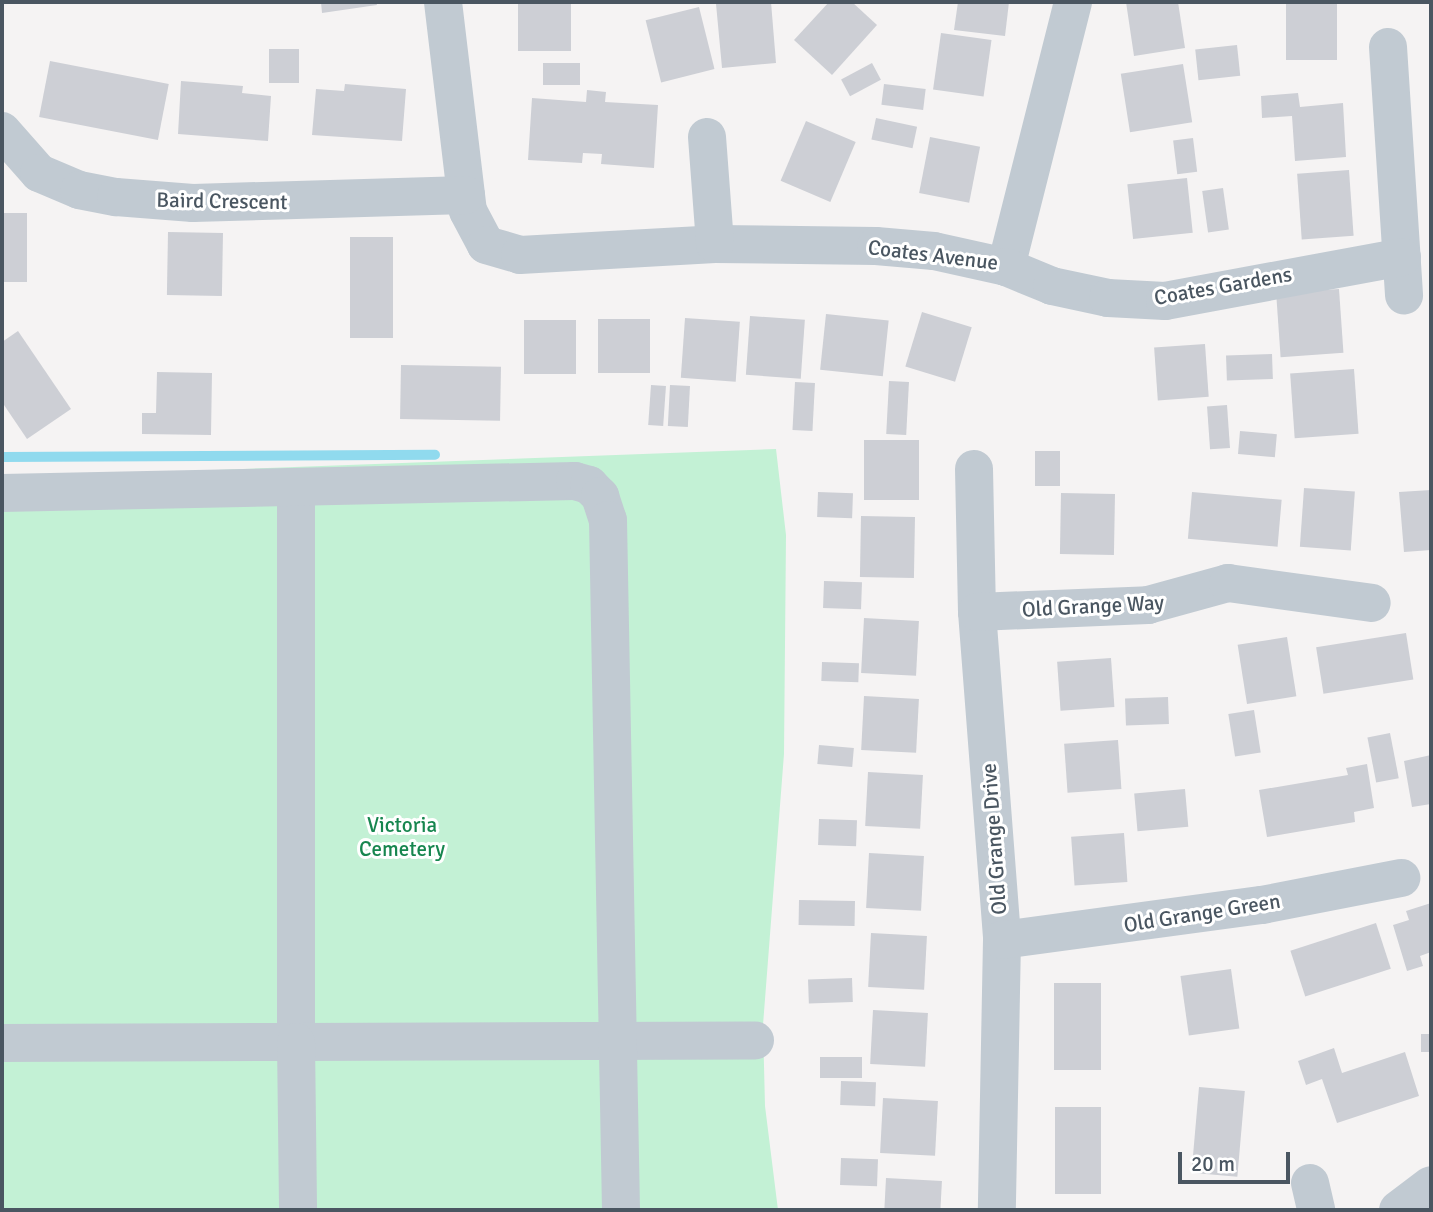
<!DOCTYPE html>
<html>
<head>
<meta charset="utf-8">
<style>
  body { margin:0 }
  #map { position:relative; width:1433px; height:1212px; overflow:hidden; background:#f5f3f3; font-family:Signika,sans-serif }
  div>[style] { position:absolute }
  [style*='--x'] { left:calc(var(--x)*1px); top:calc(var(--y)*1px); width:calc(var(--w)*1px); rotate:calc(var(--a)*1deg) }
  .green>* { inset:0; background:#c3f1d5 }
  .stream>* { height:10px; margin:-5px; padding:0 5px; transform-origin:5px; border-radius:5px; background:#90daee }
  .building>* { inset:0; background:#cdcfd5; transform-origin:0 0 }
  .minor>* { height:38px; margin:-19px; padding:0 19px; transform-origin:19px; border-radius:19px; background:#c1cad2 }
  span { translate:-50% -50%; white-space:nowrap; text-align:center; line-height:1.15; -webkit-text-stroke:6px #fff; paint-order:stroke }
  .street-label { font-size:21px; color:#4a5661 }
  .park-label { font-size:21px; color:#17864f }
  .frame { position:absolute; inset:0; border:4px solid #4a5661; pointer-events:none }
  .scale { position:absolute; left:1178px; top:1152px; width:112px; height:32px; box-sizing:border-box; border:4px solid #4a5661; border-top:0; padding-left:9px; font-size:21px; line-height:24px; white-space:nowrap; color:#4a5661; -webkit-text-stroke:5px #fff; paint-order:stroke }
</style>
</head>
<body>
<div id="map">
  <div class="green">
    <i style="clip-path:polygon(776px 449px,786px 535px,784px 754px,763px 1025px,765px 1106px,778px 1210px,2px 1210px,2px 478px)"></i>
  </div>
  <div class="stream">
    <i style="--x:2;--y:457;--w:433;--a:-0.3"></i>
  </div>
  <div class="building">
    <i style="clip-path:polygon(321px 2px,376px 2px,377px 5px,322px 13px)"></i>
    <i style="left:518px;top:2px;width:53px;height:49px"></i>
    <i style="clip-path:polygon(744px 2px,771px 2px,776px 63px,722px 68px,716px 4px)"></i>
    <i style="clip-path:polygon(829px 2px,852px 2px,877px 25px,832px 75px,794px 40px)"></i>
    <i style="clip-path:polygon(958px 2px,1009px 2px,1005px 36px,954px 30px)"></i>
    <i style="clip-path:polygon(1126px 2px,1178px 2px,1185px 48px,1134px 56px)"></i>
    <i style="left:1286px;top:2px;width:51px;height:58px"></i>
    <i style="left:699px;top:7px;width:64px;height:55px;rotate:76deg"></i>
    <i style="left:941px;top:33px;width:51px;height:57px;rotate:8deg"></i>
    <i style="left:1237px;top:45px;width:31px;height:42px;rotate:84deg"></i>
    <i style="left:269px;top:49px;width:30px;height:34px"></i>
    <i style="left:50px;top:61px;width:121px;height:57px;rotate:11deg"></i>
    <i style="left:580px;top:63px;width:22px;height:37px;rotate:90deg"></i>
    <i style="left:872px;top:63px;width:19px;height:35px;rotate:62deg"></i>
    <i style="left:1183px;top:64px;width:59px;height:63px;rotate:81deg"></i>
    <i style="clip-path:polygon(181px 81px,243px 86px,242px 93px,271px 96px,268px 141px,178px 134px)"></i>
    <i style="clip-path:polygon(345px 84px,406px 89px,402px 141px,312px 135px,316px 89px,344px 91px)"></i>
    <i style="left:884px;top:84px;width:42px;height:21px;rotate:7deg"></i>
    <i style="clip-path:polygon(587px 90px,606px 92px,605px 102px,658px 105px,654px 168px,601px 164px,602px 154px,583px 153px,582px 163px,528px 160px,532px 98px,586px 102px)"></i>
    <i style="clip-path:polygon(1298px 93px,1300px 107px,1343px 103px,1346px 157px,1295px 161px,1292px 116px,1262px 118px,1261px 96px)"></i>
    <i style="left:876px;top:118px;width:42px;height:22px;rotate:12deg"></i>
    <i style="left:806px;top:121px;width:54px;height:65px;rotate:23deg"></i>
    <i style="left:930px;top:137px;width:51px;height:57px;rotate:11deg"></i>
    <i style="left:1193px;top:138px;width:34px;height:20px;rotate:83deg"></i>
    <i style="left:1349px;top:170px;width:66px;height:52px;rotate:86deg"></i>
    <i style="left:1187px;top:178px;width:55px;height:60px;rotate:84deg"></i>
    <i style="left:1223px;top:188px;width:42px;height:21px;rotate:82deg"></i>
    <i style="left:2px;top:213px;width:25px;height:69px"></i>
    <i style="left:168px;top:232px;width:55px;height:63px;rotate:1deg"></i>
    <i style="left:350px;top:237px;width:43px;height:101px"></i>
    <i style="left:1339px;top:289px;width:64px;height:63px;rotate:86deg"></i>
    <i style="left:922px;top:312px;width:52px;height:57px;rotate:17deg"></i>
    <i style="left:826px;top:314px;width:63px;height:56px;rotate:6deg"></i>
    <i style="left:750px;top:316px;width:55px;height:59px;rotate:4deg"></i>
    <i style="left:685px;top:318px;width:55px;height:60px;rotate:4deg"></i>
    <i style="left:598px;top:319px;width:52px;height:54px"></i>
    <i style="left:524px;top:320px;width:52px;height:54px"></i>
    <i style="clip-path:polygon(18px 331px,71px 409px,27px 439px,2px 402px,2px 342px)"></i>
    <i style="left:1205px;top:344px;width:53px;height:51px;rotate:86deg"></i>
    <i style="left:1272px;top:354px;width:25px;height:46px;rotate:88deg"></i>
    <i style="left:401px;top:365px;width:100px;height:54px;rotate:1deg"></i>
    <i style="left:1354px;top:369px;width:65px;height:64px;rotate:86deg"></i>
    <i style="clip-path:polygon(157px 372px,212px 373px,211px 435px,142px 434px,142px 413px,156px 413px)"></i>
    <i style="left:889px;top:381px;width:20px;height:53px;rotate:3deg"></i>
    <i style="left:795px;top:382px;width:20px;height:48px;rotate:3deg"></i>
    <i style="left:651px;top:385px;width:15px;height:40px;rotate:4deg"></i>
    <i style="left:670px;top:385px;width:20px;height:41px;rotate:3deg"></i>
    <i style="left:1227px;top:405px;width:43px;height:20px;rotate:86deg"></i>
    <i style="left:1240px;top:431px;width:37px;height:23px;rotate:5deg"></i>
    <i style="left:864px;top:440px;width:55px;height:60px"></i>
    <i style="left:1035px;top:451px;width:25px;height:35px"></i>
    <i style="left:1304px;top:488px;width:51px;height:59px;rotate:4deg"></i>
    <i style="clip-path:polygon(1431px 490px,1431px 550px,1404px 552px,1399px 492px)"></i>
    <i style="left:818px;top:492px;width:35px;height:25px;rotate:2deg"></i>
    <i style="left:1192px;top:492px;width:90px;height:47px;rotate:5deg"></i>
    <i style="left:1061px;top:493px;width:54px;height:61px;rotate:1deg"></i>
    <i style="left:861px;top:516px;width:54px;height:61px;rotate:1deg"></i>
    <i style="left:824px;top:581px;width:38px;height:27px;rotate:2deg"></i>
    <i style="left:864px;top:618px;width:55px;height:55px;rotate:3deg"></i>
    <i style="left:1406px;top:633px;width:47px;height:91px;rotate:81deg"></i>
    <i style="left:1287px;top:637px;width:60px;height:50px;rotate:81deg"></i>
    <i style="left:1111px;top:658px;width:49px;height:54px;rotate:86deg"></i>
    <i style="left:822px;top:662px;width:37px;height:19px;rotate:2deg"></i>
    <i style="left:864px;top:696px;width:55px;height:54px;rotate:3deg"></i>
    <i style="left:1168px;top:697px;width:27px;height:43px;rotate:88deg"></i>
    <i style="left:1254px;top:710px;width:43px;height:26px;rotate:81deg"></i>
    <i style="left:1390px;top:733px;width:46px;height:23px;rotate:79deg"></i>
    <i style="left:1118px;top:740px;width:49px;height:54px;rotate:86deg"></i>
    <i style="left:819px;top:745px;width:35px;height:19px;rotate:5deg"></i>
    <i style="clip-path:polygon(1431px 755px,1431px 804px,1412px 807px,1404px 761px)"></i>
    <i style="clip-path:polygon(1367px 764px,1374px 808px,1354px 812px,1355px 822px,1267px 837px,1259px 790px,1348px 775px,1346px 768px)"></i>
    <i style="left:868px;top:772px;width:55px;height:54px;rotate:3deg"></i>
    <i style="left:1185px;top:789px;width:38px;height:51px;rotate:85deg"></i>
    <i style="left:819px;top:819px;width:38px;height:26px;rotate:2deg"></i>
    <i style="left:1124px;top:833px;width:49px;height:53px;rotate:86deg"></i>
    <i style="left:869px;top:853px;width:55px;height:55px;rotate:3deg"></i>
    <i style="left:799px;top:900px;width:56px;height:25px;rotate:1deg"></i>
    <i style="clip-path:polygon(1431px 903px,1431px 952px,1420px 956px,1423px 966px,1407px 971px,1393px 925px,1409px 920px,1406px 911px)"></i>
    <i style="left:1376px;top:923px;width:48px;height:90px;rotate:72deg"></i>
    <i style="left:871px;top:933px;width:56px;height:54px;rotate:3deg"></i>
    <i style="left:1231px;top:969px;width:60px;height:51px;rotate:82deg"></i>
    <i style="left:852px;top:978px;width:24px;height:44px;rotate:88deg"></i>
    <i style="left:1054px;top:983px;width:47px;height:87px"></i>
    <i style="left:873px;top:1010px;width:55px;height:54px;rotate:3deg"></i>
    <i style="left:1421px;top:1034px;width:10px;height:18px"></i>
    <i style="clip-path:polygon(1334px 1048px,1342px 1073px,1405px 1052px,1419px 1096px,1337px 1123px,1322px 1079px,1306px 1085px,1298px 1061px)"></i>
    <i style="left:820px;top:1057px;width:42px;height:21px"></i>
    <i style="left:841px;top:1081px;width:35px;height:24px;rotate:2deg"></i>
    <i style="left:1199px;top:1087px;width:46px;height:86px;rotate:5deg"></i>
    <i style="left:883px;top:1098px;width:55px;height:55px;rotate:3deg"></i>
    <i style="left:1055px;top:1107px;width:46px;height:87px"></i>
    <i style="left:841px;top:1158px;width:37px;height:27px;rotate:2deg"></i>
    <i style="left:886px;top:1178px;width:56px;height:32px;rotate:3deg"></i>
  </div>
  <div class="minor">
    <i style="--x:443;--y:2;--w:210;--a:83.2"></i>
    <i style="--x:468;--y:211;--w:38;--a:62"></i>
    <i style="--x:486;--y:245;--w:35;--a:16"></i>
    <i style="--x:520;--y:255;--w:195;--a:-3.2"></i>
    <i style="--x:715;--y:244;--w:161;--a:0.7"></i>
    <i style="--x:876;--y:246;--w:58;--a:4.9"></i>
    <i style="--x:934;--y:251;--w:74;--a:12.5"></i>
    <i style="--x:1006;--y:267;--w:273;--a:-75.8"></i>
    <i style="--x:1388;--y:47;--w:249;--a:86.3"></i>
    <i style="--x:2;--y:131;--w:56;--a:48.6"></i>
    <i style="--x:39;--y:173;--w:43;--a:23"></i>
    <i style="--x:79;--y:190;--w:38;--a:11"></i>
    <i style="--x:116;--y:197;--w:77;--a:4.5"></i>
    <i style="--x:193;--y:203;--w:273;--a:-1.7"></i>
    <i style="--x:707;--y:137;--w:107;--a:85.7"></i>
    <i style="--x:1006;--y:267;--w:50;--a:22.4"></i>
    <i style="--x:1052;--y:286;--w:57;--a:12.1"></i>
    <i style="--x:1108;--y:298;--w:57;--a:3"></i>
    <i style="--x:1165;--y:301;--w:241;--a:-10.5"></i>
    <i style="--x:974;--y:469;--w:143;--a:88.8"></i>
    <i style="--x:977;--y:612;--w:329;--a:85.6"></i>
    <i style="--x:1002;--y:940;--w:270;--a:91.1"></i>
    <i style="--x:296;--y:489;--w:553;--a:90"></i>
    <i style="--x:296;--y:1042;--w:459;--a:-0.2"></i>
    <i style="--x:2;--y:493;--w:573;--a:-1.2"></i>
    <i style="--x:575;--y:481;--w:15;--a:16"></i>
    <i style="--x:589;--y:485;--w:16;--a:45"></i>
    <i style="--x:600;--y:496;--w:25;--a:72"></i>
    <i style="--x:608;--y:520;--w:690;--a:88.92"></i>
    <i style="--x:977;--y:612;--w:171;--a:-2.3"></i>
    <i style="--x:1148;--y:605;--w:83;--a:-15.4"></i>
    <i style="--x:1228;--y:583;--w:145;--a:7.9"></i>
    <i style="--x:1002;--y:940;--w:262;--a:-7.7"></i>
    <i style="--x:1262;--y:905;--w:142;--a:-11"></i>
    <i style="--x:2;--y:1043;--w:294;--a:-0.2"></i>
    <i style="--x:296;--y:1042;--w:168;--a:89.3"></i>
    <i style="--x:1310;--y:1183;--w:28;--a:77"></i>
    <i style="--x:1398;--y:1210;--w:41;--a:-37.1"></i>
  </div>
  <div class="street-label">
    <span style="left:222px;top:201px;rotate:1deg">Baird Crescent</span>
    <span style="left:933px;top:255px;rotate:7deg">Coates Avenue</span>
    <span style="left:1223px;top:286px;rotate:-10deg">Coates Gardens</span>
    <span style="left:1093px;top:606px;rotate:-3deg">Old Grange Way</span>
    <span style="left:994px;top:839px;rotate:-94deg">Old Grange Drive</span>
    <span style="left:1202px;top:913px;rotate:-9deg">Old Grange Green</span>
  </div>
  <div class="park-label">
    <span style="left:402px;top:837px">Victoria<br>Cemetery</span>
  </div>
  <div class="frame"></div>
  <div class="scale">20 m</div>
</div>
</body>
</html>
